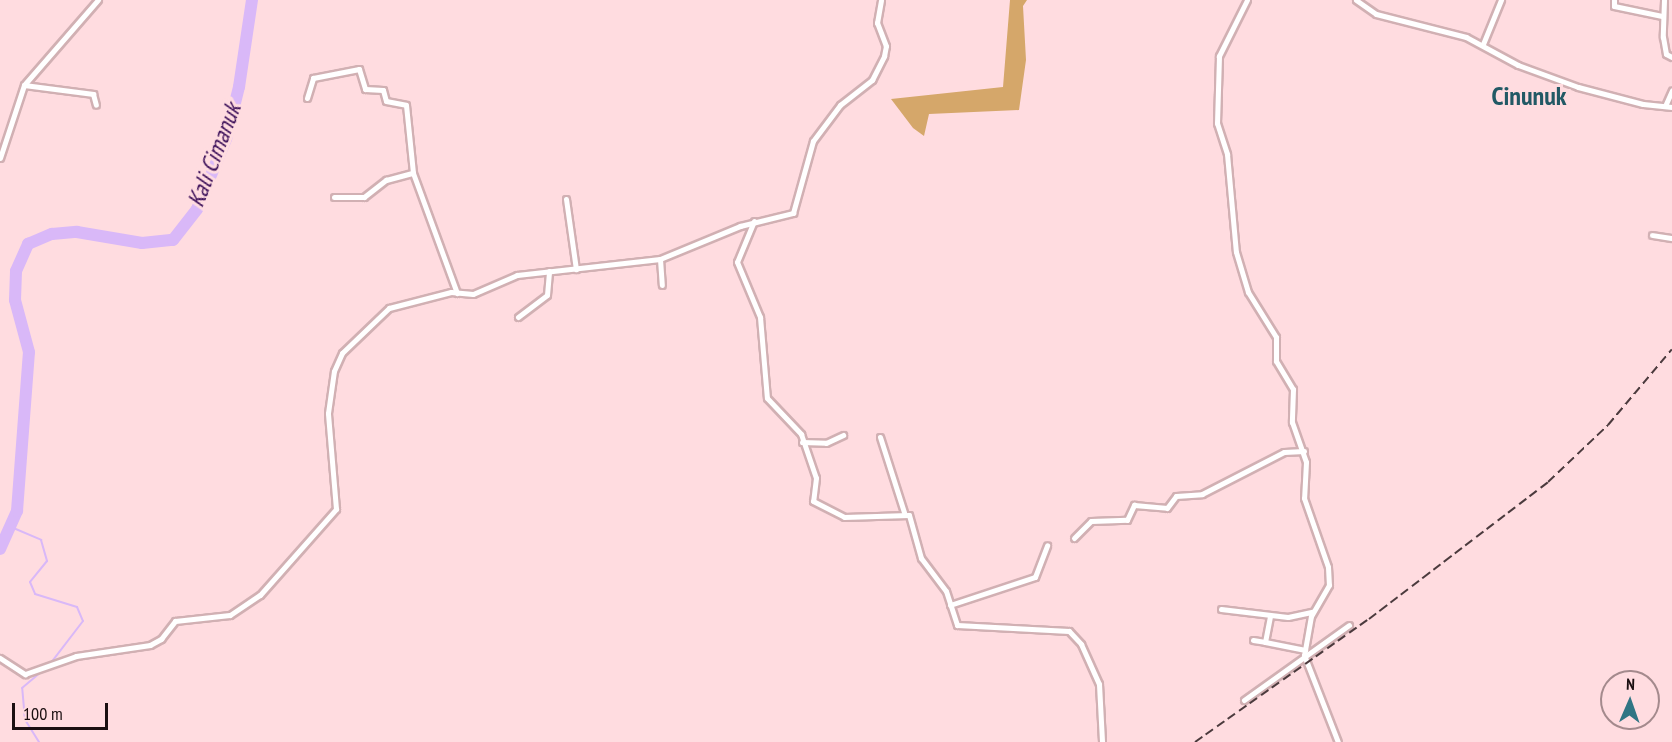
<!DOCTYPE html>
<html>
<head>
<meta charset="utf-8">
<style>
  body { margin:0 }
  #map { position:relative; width:1672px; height:742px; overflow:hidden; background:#ffdce0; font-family:"PT Sans Narrow",sans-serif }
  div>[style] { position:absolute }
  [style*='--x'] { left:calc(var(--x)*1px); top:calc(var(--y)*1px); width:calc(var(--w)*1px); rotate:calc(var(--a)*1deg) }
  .forest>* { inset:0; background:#d5a76a }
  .stream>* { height:2px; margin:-1px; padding:0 1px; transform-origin:1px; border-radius:1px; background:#d9b8f8 }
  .river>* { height:12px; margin:-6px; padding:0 6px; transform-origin:6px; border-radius:6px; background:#d9b8f8 }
  .roads { filter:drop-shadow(2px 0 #d1b0b3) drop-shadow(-2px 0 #d1b0b3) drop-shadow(0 2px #d1b0b3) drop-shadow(0 -2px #d1b0b3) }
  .minor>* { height:5px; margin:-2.5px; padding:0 2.5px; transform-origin:2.5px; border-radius:2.5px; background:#fff }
  .rail>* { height:2px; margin-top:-1px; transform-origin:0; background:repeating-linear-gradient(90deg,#4b3a3d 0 9px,transparent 0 13.5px) }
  span { translate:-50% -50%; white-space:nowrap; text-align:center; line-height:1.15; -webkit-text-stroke:6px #ffdce0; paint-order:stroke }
  .water-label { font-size:24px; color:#3b0e58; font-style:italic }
  .quarter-label { font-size:26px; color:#225965; font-weight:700 }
  .north { position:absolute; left:1600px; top:670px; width:60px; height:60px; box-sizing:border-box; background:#ffdce0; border:2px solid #a48a8d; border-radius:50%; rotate:2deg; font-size:16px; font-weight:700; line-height:24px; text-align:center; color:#1b0f11 }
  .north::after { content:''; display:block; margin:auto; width:21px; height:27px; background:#307584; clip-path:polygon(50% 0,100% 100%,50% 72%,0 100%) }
  .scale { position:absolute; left:12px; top:703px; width:96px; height:27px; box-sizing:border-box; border:3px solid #1b0f11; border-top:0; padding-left:8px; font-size:18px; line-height:21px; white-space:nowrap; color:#1b0f11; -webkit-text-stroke:4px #ffdce0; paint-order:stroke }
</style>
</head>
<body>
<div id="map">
  <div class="forest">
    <i style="clip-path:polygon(1010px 0,1027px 0,1023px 6px,1026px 60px,1019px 110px,929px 114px,924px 136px,913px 128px,891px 99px,1003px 87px)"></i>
  </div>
  <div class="stream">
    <i style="--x:11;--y:527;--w:33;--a:23"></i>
    <i style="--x:41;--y:540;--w:22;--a:74"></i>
    <i style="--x:47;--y:561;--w:27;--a:129"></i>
    <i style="--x:30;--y:582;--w:13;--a:67"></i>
    <i style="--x:35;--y:594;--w:44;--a:17.2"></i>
    <i style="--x:77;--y:607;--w:15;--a:67"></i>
    <i style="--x:83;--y:621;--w:54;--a:127.5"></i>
    <i style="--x:39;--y:742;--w:26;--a:-122"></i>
    <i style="--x:25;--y:720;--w:32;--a:-95"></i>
    <i style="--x:22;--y:688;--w:31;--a:-40"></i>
  </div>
  <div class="river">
    <i style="--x:0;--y:549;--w:42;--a:-65.9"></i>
    <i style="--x:17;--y:511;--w:159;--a:-85.7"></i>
    <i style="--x:29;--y:352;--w:54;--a:-105.1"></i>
    <i style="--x:15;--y:300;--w:29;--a:-88"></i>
    <i style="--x:16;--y:271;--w:30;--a:-66"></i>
    <i style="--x:28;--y:244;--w:26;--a:-23"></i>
    <i style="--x:52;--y:234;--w:25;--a:-5"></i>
    <i style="--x:77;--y:232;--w:66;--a:9.6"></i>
    <i style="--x:142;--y:243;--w:31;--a:-6"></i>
    <i style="--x:173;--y:240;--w:39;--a:-52"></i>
    <i style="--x:197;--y:209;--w:76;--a:-67.5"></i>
    <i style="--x:226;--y:139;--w:54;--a:-76"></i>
    <i style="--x:239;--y:87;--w:88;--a:-81.5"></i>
  </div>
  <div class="roads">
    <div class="minor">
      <i style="--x:1247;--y:0;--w:63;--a:116.6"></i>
      <i style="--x:1219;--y:56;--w:67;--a:91.7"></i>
      <i style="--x:1217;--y:123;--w:33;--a:72"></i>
      <i style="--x:1227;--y:154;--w:98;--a:84.8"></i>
      <i style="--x:1236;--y:252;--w:42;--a:73.3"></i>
      <i style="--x:1248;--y:292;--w:53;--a:58.1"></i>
      <i style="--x:1276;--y:337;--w:24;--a:90"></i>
      <i style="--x:1276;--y:361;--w:33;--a:59"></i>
      <i style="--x:1293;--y:389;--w:33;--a:92"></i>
      <i style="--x:1292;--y:422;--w:42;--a:70.7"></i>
      <i style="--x:1306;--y:462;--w:36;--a:93"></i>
      <i style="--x:1304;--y:498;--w:73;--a:70.8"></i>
      <i style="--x:1328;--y:567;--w:18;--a:87"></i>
      <i style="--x:1329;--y:585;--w:36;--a:120"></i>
      <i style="--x:1311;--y:616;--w:40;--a:100"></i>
      <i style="--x:1304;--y:655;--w:93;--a:68.7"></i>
      <i style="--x:1356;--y:0;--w:24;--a:35"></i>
      <i style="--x:1376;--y:14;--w:93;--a:14.3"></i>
      <i style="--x:1466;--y:37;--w:59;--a:28.3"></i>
      <i style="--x:1518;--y:65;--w:64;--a:20.1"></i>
      <i style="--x:1578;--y:87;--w:67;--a:14.7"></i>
      <i style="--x:1643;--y:104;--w:29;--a:6"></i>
      <i style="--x:1614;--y:0;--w:6;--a:90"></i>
      <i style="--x:1614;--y:6;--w:49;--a:11.8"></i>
      <i style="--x:1664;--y:0;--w:37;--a:92"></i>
      <i style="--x:1663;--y:37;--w:17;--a:80"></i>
      <i style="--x:1666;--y:54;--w:7;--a:27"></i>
      <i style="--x:1483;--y:44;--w:48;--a:-67.8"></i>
      <i style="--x:24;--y:85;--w:70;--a:7.4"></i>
      <i style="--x:93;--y:94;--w:11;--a:75"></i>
      <i style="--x:307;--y:98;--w:21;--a:-73"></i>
      <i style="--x:313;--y:78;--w:47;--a:-11.1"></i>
      <i style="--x:359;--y:69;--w:21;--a:73"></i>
      <i style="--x:365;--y:89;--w:18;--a:3"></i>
      <i style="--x:383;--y:90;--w:11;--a:75"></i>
      <i style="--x:386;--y:101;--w:20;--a:11"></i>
      <i style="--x:406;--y:105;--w:68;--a:84.1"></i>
      <i style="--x:413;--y:173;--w:128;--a:69.9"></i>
      <i style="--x:1665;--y:106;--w:17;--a:-66"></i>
      <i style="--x:0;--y:158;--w:77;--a:-71.8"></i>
      <i style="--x:24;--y:85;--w:113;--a:-49"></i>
      <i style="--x:334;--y:197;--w:30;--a:0"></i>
      <i style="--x:364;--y:197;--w:28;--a:-38"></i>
      <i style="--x:386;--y:180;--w:28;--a:-15"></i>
      <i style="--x:566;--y:199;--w:71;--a:81.9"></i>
      <i style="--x:754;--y:221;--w:44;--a:112.5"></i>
      <i style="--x:737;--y:262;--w:60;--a:67.3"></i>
      <i style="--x:760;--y:317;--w:81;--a:85.1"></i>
      <i style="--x:767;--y:398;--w:50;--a:46.6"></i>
      <i style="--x:801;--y:434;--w:46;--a:71.2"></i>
      <i style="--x:816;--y:478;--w:23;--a:97"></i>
      <i style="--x:813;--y:501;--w:35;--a:27"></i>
      <i style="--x:844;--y:517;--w:65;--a:-1.8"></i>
      <i style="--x:909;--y:515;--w:45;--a:74.4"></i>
      <i style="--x:921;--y:558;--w:41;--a:52.9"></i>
      <i style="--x:946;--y:591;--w:36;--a:72"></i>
      <i style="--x:957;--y:625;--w:112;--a:3.1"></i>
      <i style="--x:1069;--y:631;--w:18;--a:47"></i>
      <i style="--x:1081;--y:644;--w:44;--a:65.8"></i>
      <i style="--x:1099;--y:684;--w:58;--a:87"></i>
      <i style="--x:1652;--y:235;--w:20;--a:9"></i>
      <i style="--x:660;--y:259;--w:26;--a:86"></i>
      <i style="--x:518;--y:317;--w:36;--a:-37"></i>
      <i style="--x:547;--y:295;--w:24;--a:-85"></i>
      <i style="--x:880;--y:437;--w:79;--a:72.3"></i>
      <i style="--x:802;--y:442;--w:24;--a:2"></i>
      <i style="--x:826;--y:443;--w:19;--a:-25"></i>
      <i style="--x:1074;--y:538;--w:24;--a:-45"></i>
      <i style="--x:1091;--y:521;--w:36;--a:-2"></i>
      <i style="--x:1127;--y:520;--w:17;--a:-65"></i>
      <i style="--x:1134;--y:505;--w:33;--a:5"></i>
      <i style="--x:1167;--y:508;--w:15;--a:-53"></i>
      <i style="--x:1176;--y:496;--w:26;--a:-4"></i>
      <i style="--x:1202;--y:494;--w:92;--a:-27.1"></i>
      <i style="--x:1284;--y:452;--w:20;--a:-3"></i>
      <i style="--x:950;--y:605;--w:89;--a:-18.2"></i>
      <i style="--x:1035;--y:577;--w:34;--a:-69"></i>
      <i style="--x:1221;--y:609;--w:67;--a:6.8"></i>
      <i style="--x:1288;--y:617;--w:25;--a:-12"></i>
      <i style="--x:1253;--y:640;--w:12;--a:9"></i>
      <i style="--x:1265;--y:642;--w:26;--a:-79"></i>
      <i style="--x:1265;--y:642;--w:41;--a:11.3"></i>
      <i style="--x:0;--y:658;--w:30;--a:33"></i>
      <i style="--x:25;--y:674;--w:54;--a:-19.4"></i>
      <i style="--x:76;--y:656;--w:75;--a:-8.5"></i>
      <i style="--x:150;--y:645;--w:13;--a:-29"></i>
      <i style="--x:161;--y:639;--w:23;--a:-52"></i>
      <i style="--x:175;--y:621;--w:55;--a:-6.2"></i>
      <i style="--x:230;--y:615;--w:36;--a:-34"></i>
      <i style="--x:260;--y:595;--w:115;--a:-48.5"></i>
      <i style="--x:336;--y:509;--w:96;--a:-94.8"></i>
      <i style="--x:328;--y:413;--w:42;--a:-81.9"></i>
      <i style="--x:334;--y:371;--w:20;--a:-66"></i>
      <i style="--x:342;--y:353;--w:65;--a:-43.8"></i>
      <i style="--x:389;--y:308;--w:64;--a:-14.5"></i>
      <i style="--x:451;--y:292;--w:22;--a:5"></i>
      <i style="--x:473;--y:294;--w:48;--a:-23.4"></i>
      <i style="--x:517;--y:275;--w:144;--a:-6.4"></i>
      <i style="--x:660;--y:259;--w:87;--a:-22.4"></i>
      <i style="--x:740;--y:226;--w:55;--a:-13.8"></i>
      <i style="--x:793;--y:213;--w:75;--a:-74.5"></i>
      <i style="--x:813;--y:141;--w:45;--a:-53.1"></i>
      <i style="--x:840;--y:105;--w:41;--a:-38"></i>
      <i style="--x:872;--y:80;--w:27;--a:-63"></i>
      <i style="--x:884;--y:56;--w:10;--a:-79"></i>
      <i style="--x:886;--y:46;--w:25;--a:-111"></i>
      <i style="--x:877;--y:23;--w:23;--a:-80"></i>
      <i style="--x:1244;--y:700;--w:129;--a:-35.5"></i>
    </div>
  </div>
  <div class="rail">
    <i style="--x:1195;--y:742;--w:213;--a:-35.3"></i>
    <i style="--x:1369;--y:619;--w:225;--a:-37.4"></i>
    <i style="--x:1548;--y:482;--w:83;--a:-43.5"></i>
    <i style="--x:1608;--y:425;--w:99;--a:-49.9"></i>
  </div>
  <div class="water-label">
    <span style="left:214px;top:155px;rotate:-69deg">Kali Cimanuk</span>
  </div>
  <div class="quarter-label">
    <span style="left:1529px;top:96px">Cinunuk</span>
  </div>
  <div class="north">N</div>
  <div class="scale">100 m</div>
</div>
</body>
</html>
